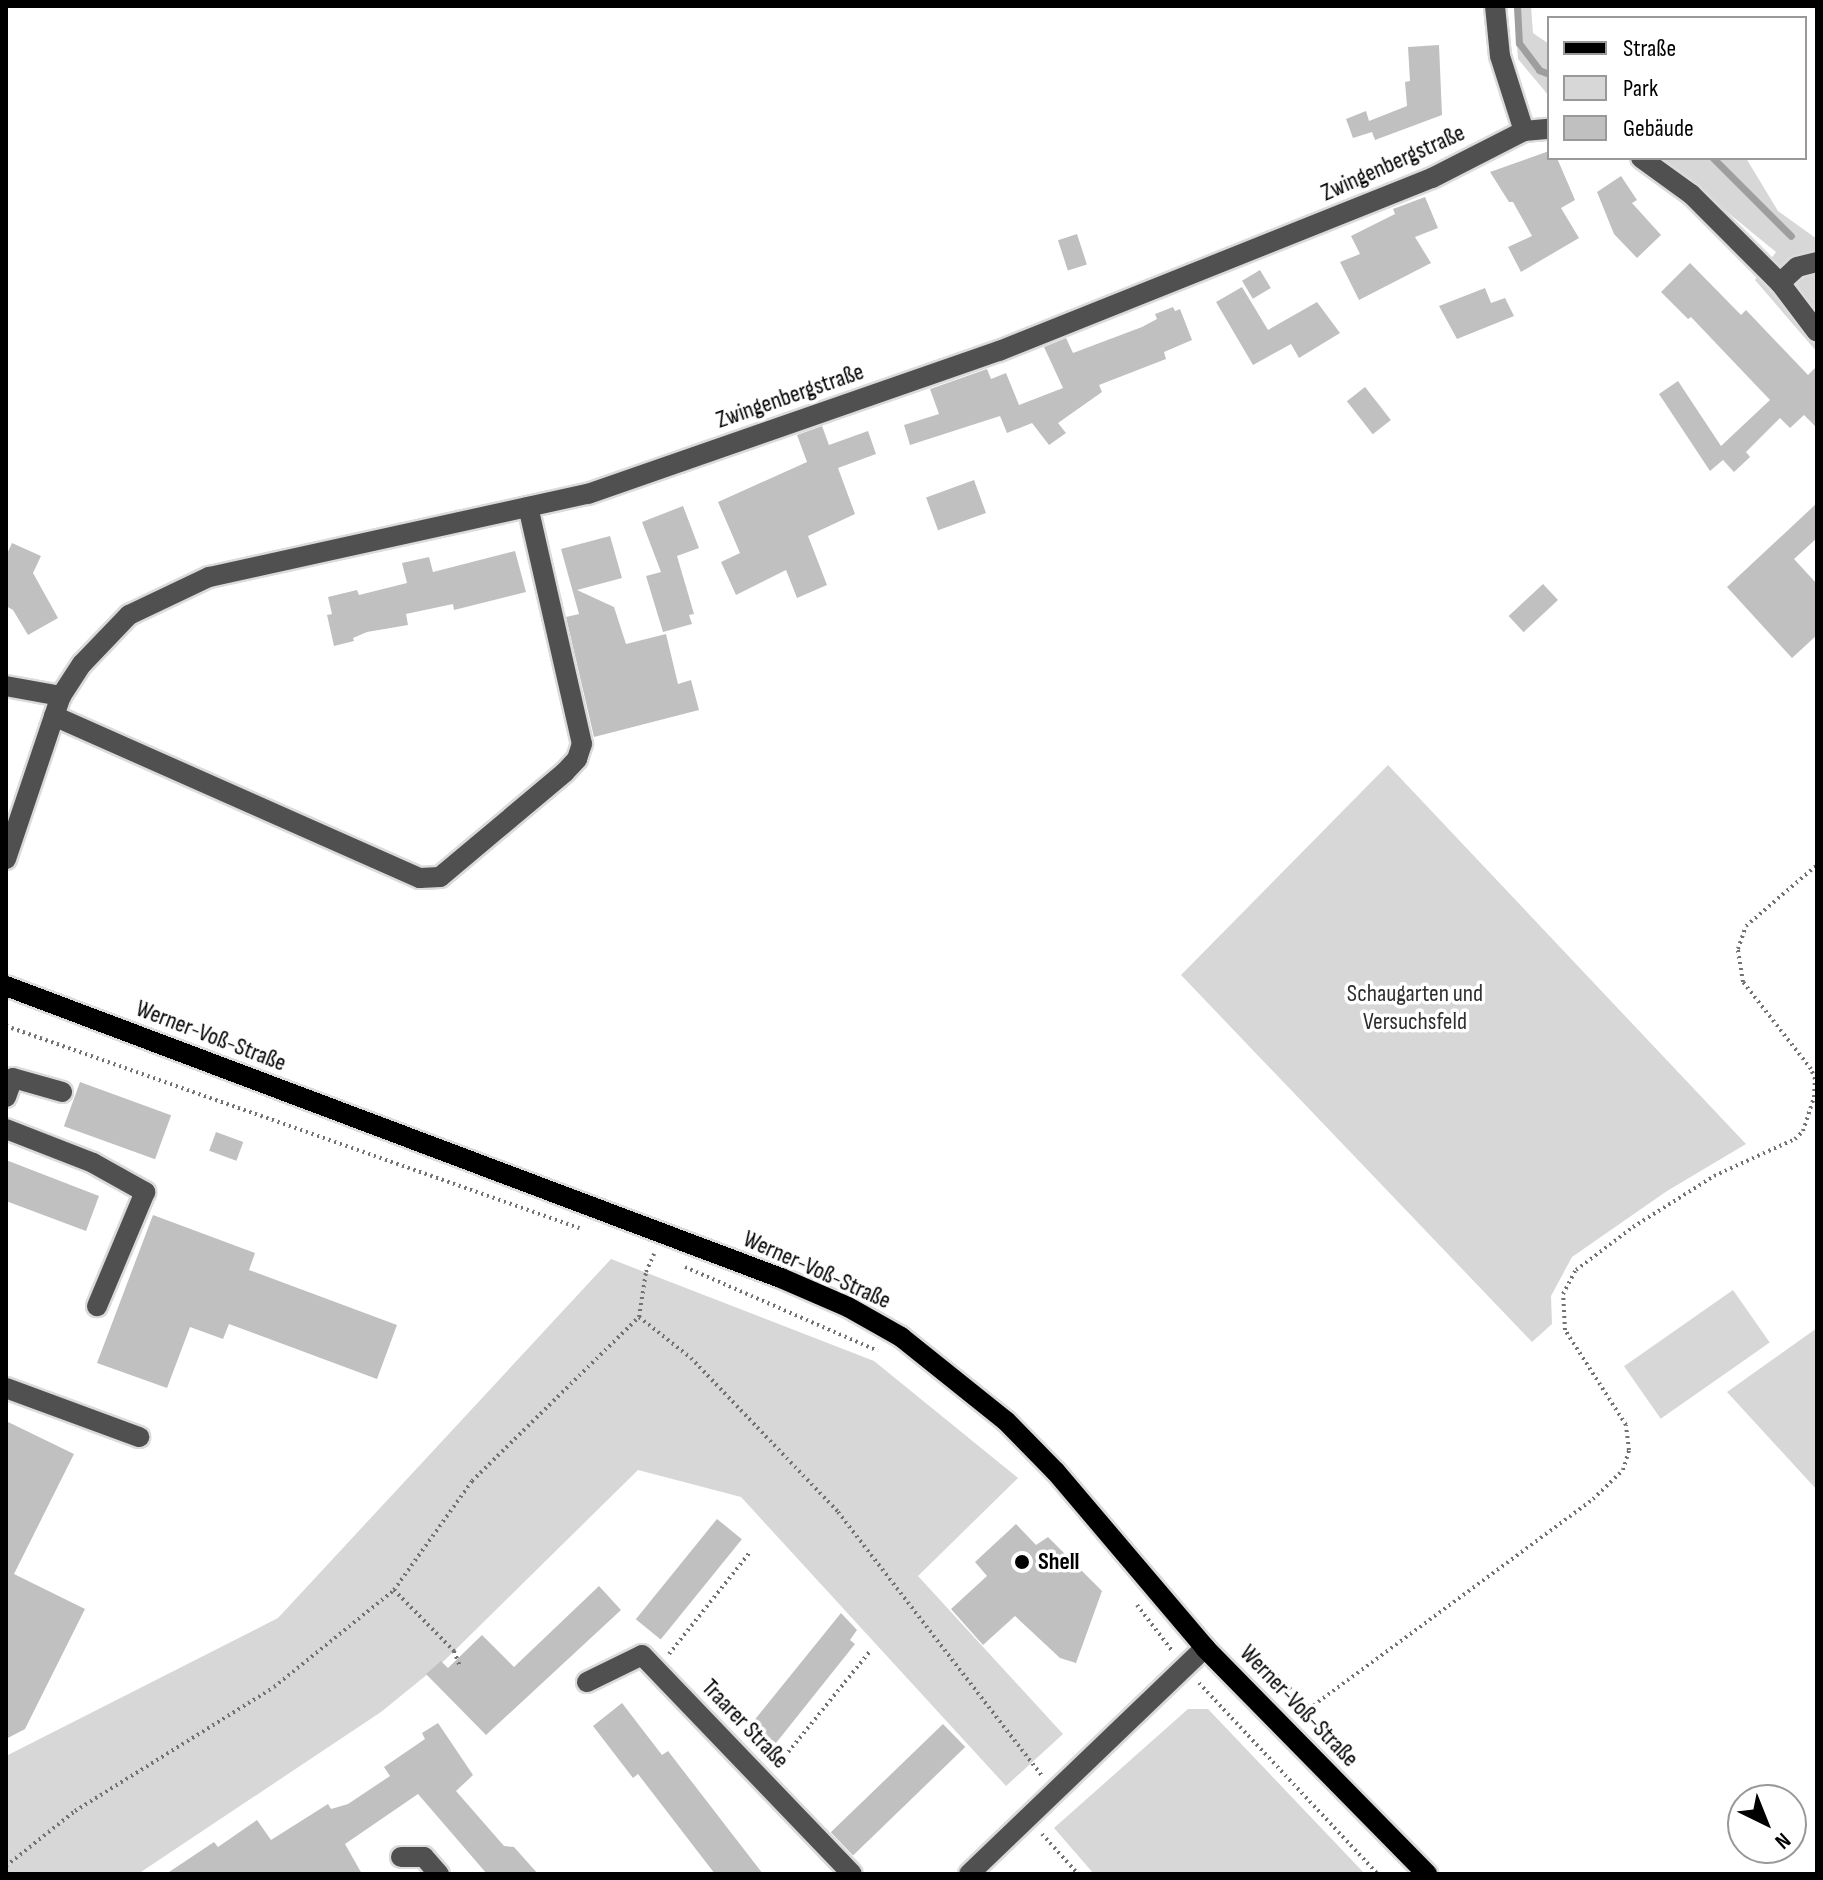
<!DOCTYPE html>
<html>
<head>
<meta charset="utf-8">
<style>
  body { margin:0 }
  #map { position:relative; width:1823px; height:1880px; overflow:hidden; background:#fff; font-family:"Sofia Sans Condensed",sans-serif }
  div>[style] { position:absolute }
  [style*='--x'] { left:calc(var(--x)*1px); top:calc(var(--y)*1px); width:calc(var(--w)*1px); rotate:calc(var(--a)*1deg) }
  .green>* { inset:0; background:#d7d7d7; transform-origin:0 0 }
  .stream>* { height:7px; margin:-3.5px; padding:0 3.5px; transform-origin:3.5px; border-radius:3.5px; background:#9e9e9e }
  .building>* { inset:0; background:#c0c0c0; transform-origin:0 0 }
  .path>* { height:4px; margin-top:-2px; transform-origin:0; background:repeating-linear-gradient(90deg,#727272 0 2px,transparent 0 6px) }
  .roads { filter:drop-shadow(2px 0 #dbdbdb) drop-shadow(-2px 0 #dbdbdb) drop-shadow(0 2px #dbdbdb) drop-shadow(0 -2px #dbdbdb) }
  .minor>* { height:20px; margin:-10px; padding:0 10px; transform-origin:10px; border-radius:10px; background:#505050 }
  .major>* { height:20px; margin:-10px; padding:0 10px; transform-origin:10px; border-radius:10px; background:#000 }
  .dots>* { width:22px; height:22px; translate:-50% -50%; box-sizing:border-box; border:4px solid #fff; border-radius:50% }
  span { translate:-50% -50%; white-space:nowrap; text-align:center; line-height:1.15; -webkit-text-stroke:7px #fff; paint-order:stroke }
  .street-label { font-size:24px; color:#000 }
  .park-label { font-size:24px; color:#2e2e2e }
  .poi-label { font-size:24px; color:#000; font-weight:700 }
  .left { translate:0 -50%; text-align:left }
  .frame { position:absolute; inset:0; border:8px solid #000; pointer-events:none }
  .legend { position:absolute; left:1547px; top:16px; width:260px; height:144px; box-sizing:border-box; background:#fff; border:2px solid #999; margin:0; padding:10px 14px; list-style:none; font-size:24px; color:#000 }
  .legend li { display:flex; align-items:center; gap:16px; height:40px }
  .legend b { width:40px; border:2px solid #999 }
  .north { position:absolute; left:1727px; top:1784px; width:80px; height:80px; box-sizing:border-box; background:#fff; border:2px solid #999; border-radius:50%; rotate:137deg; font-size:22px; font-weight:700; line-height:32px; text-align:center; color:#000 }
  .north::after { content:''; display:block; margin:auto; width:28px; height:36px; background:#000; clip-path:polygon(50% 0,100% 100%,50% 72%,0 100%) }
</style>
</head>
<body>
<div id="map">
  <div class="green">
    <i style="clip-path:polygon(1514px 6px,1531px 6px,1533px 33px,1549px 44px,1549px 96px,1518px 59px)"></i>
    <i style="clip-path:polygon(1661px 158px,1746px 158px,1778px 211px,1817px 239px,1817px 352px,1755px 280px,1776px 252px)"></i>
    <i style="clip-path:polygon(1388px 765px,1746px 1144px,1667px 1191px,1572px 1257px,1551px 1296px,1552px 1324px,1532px 1342px,1181px 975px)"></i>
    <i style="clip-path:polygon(611px 1259px,874px 1361px,1018px 1478px,918px 1576px,1063px 1734px,1006px 1786px,741px 1497px,638px 1470px,445px 1660px,381px 1712px,138px 1874px,6px 1874px,6px 1756px,278px 1618px)"></i>
    <i style="left:1733px;top:1290px;width:64px;height:133px;rotate:55deg"></i>
    <i style="clip-path:polygon(1817px 1328px,1817px 1490px,1727px 1392px)"></i>
    <i style="clip-path:polygon(1188px 1709px,1208px 1709px,1365px 1874px,1094px 1874px,1054px 1828px)"></i>
  </div>
  <div class="stream">
    <i style="--x:1517;--y:6;--w:37;--a:87"></i>
    <i style="--x:1519;--y:43;--w:34;--a:53"></i>
    <i style="--x:1539;--y:70;--w:11;--a:22"></i>
    <i style="--x:1713;--y:158;--w:110;--a:45"></i>
  </div>
  <div class="building">
    <i style="clip-path:polygon(1439px 45px,1442px 115px,1375px 140px,1372px 132px,1353px 138px,1346px 119px,1366px 111px,1369px 121px,1407px 106px,1405px 82px,1410px 81px,1408px 47px)"></i>
    <i style="clip-path:polygon(1549px 151px,1549px 158px,1557px 158px,1575px 200px,1561px 208px,1579px 238px,1521px 272px,1508px 247px,1532px 236px,1513px 202px,1509px 202px,1490px 172px)"></i>
    <i style="clip-path:polygon(1621px 176px,1637px 200px,1632px 203px,1661px 235px,1637px 258px,1614px 234px,1597px 192px)"></i>
    <i style="clip-path:polygon(1425px 197px,1438px 228px,1415px 237px,1431px 263px,1359px 300px,1340px 262px,1360px 254px,1351px 236px,1395px 214px,1393px 209px)"></i>
    <i style="left:1077px;top:234px;width:32px;height:20px;rotate:72deg"></i>
    <i style="clip-path:polygon(1690px 263px,1741px 315px,1746px 310px,1808px 375px,1817px 366px,1817px 428px,1804px 415px,1790px 428px,1780px 418px,1746px 452px,1750px 457px,1734px 472px,1723px 460px,1710px 471px,1659px 394px,1678px 381px,1721px 446px,1770px 400px,1691px 317px,1688px 319px,1661px 292px)"></i>
    <i style="left:1260px;top:270px;width:21px;height:21px;rotate:59deg"></i>
    <i style="clip-path:polygon(1242px 287px,1268px 330px,1317px 302px,1340px 333px,1299px 358px,1291px 344px,1253px 365px,1216px 302px)"></i>
    <i style="clip-path:polygon(1485px 288px,1491px 303px,1505px 298px,1514px 316px,1457px 339px,1439px 306px)"></i>
    <i style="clip-path:polygon(1173px 307px,1175px 311px,1180px 309px,1192px 340px,1164px 352px,1166px 359px,1099px 385px,1102px 392px,1058px 423px,1066px 433px,1049px 445px,1032px 423px,1007px 433px,1000px 416px,910px 445px,904px 425px,939px 414px,930px 389px,987px 369px,991px 379px,1006px 373px,1019px 405px,1063px 388px,1044px 347px,1066px 338px,1073px 353px,1142px 327px,1157px 319px,1155px 314px)"></i>
    <i style="left:1365px;top:387px;width:42px;height:23px;rotate:52deg"></i>
    <i style="clip-path:polygon(822px 426px,829px 445px,868px 431px,876px 454px,838px 468px,855px 514px,808px 536px,827px 585px,797px 598px,786px 570px,736px 595px,721px 562px,740px 553px,718px 502px,807px 462px,797px 435px)"></i>
    <i style="left:974px;top:480px;width:35px;height:51px;rotate:70deg"></i>
    <i style="clip-path:polygon(1817px 503px,1817px 538px,1794px 559px,1817px 584px,1817px 635px,1792px 658px,1727px 587px)"></i>
    <i style="clip-path:polygon(683px 506px,699px 548px,677px 556px,694px 614px,689px 615px,692px 624px,663px 632px,646px 576px,661px 572px,642px 522px)"></i>
    <i style="clip-path:polygon(610px 536px,622px 578px,577px 590px,614px 607px,626px 644px,666px 634px,678px 684px,691px 680px,699px 710px,594px 737px,566px 617px,579px 614px,561px 549px)"></i>
    <i style="clip-path:polygon(12px 543px,41px 556px,33px 573px,58px 618px,28px 635px,13px 610px,6px 606px,6px 556px)"></i>
    <i style="clip-path:polygon(515px 551px,526px 592px,454px 610px,453px 604px,406px 614px,408px 625px,367px 632px,353px 638px,354px 641px,334px 646px,327px 615px,332px 614px,328px 597px,357px 590px,359px 595px,407px 583px,402px 563px,429px 557px,433px 572px)"></i>
    <i style="left:1543px;top:584px;width:22px;height:47px;rotate:47deg"></i>
    <i style="left:80px;top:1082px;width:97px;height:47px;rotate:20deg"></i>
    <i style="left:216px;top:1132px;width:29px;height:20px;rotate:20deg"></i>
    <i style="clip-path:polygon(6px 1160px,99px 1196px,86px 1231px,6px 1201px)"></i>
    <i style="clip-path:polygon(153px 1215px,255px 1253px,249px 1270px,397px 1325px,377px 1379px,229px 1324px,223px 1339px,190px 1327px,167px 1388px,97px 1363px)"></i>
    <i style="clip-path:polygon(6px 1421px,74px 1454px,14px 1574px,85px 1609px,25px 1729px,6px 1739px)"></i>
    <i style="left:717px;top:1519px;width:32px;height:129px;rotate:39deg"></i>
    <i style="clip-path:polygon(1016px 1524px,1036px 1545px,1048px 1537px,1102px 1591px,1076px 1663px,1060px 1658px,1015px 1616px,983px 1645px,951px 1609px,987px 1576px,975px 1562px)"></i>
    <i style="clip-path:polygon(599px 1586px,621px 1610px,486px 1735px,426px 1674px,441px 1661px,448px 1668px,482px 1635px,514px 1667px)"></i>
    <i style="clip-path:polygon(841px 1613px,857px 1630px,850px 1640px,855px 1644px,776px 1743px,769px 1738px,762px 1747px,744px 1733px)"></i>
    <i style="clip-path:polygon(622px 1703px,662px 1755px,668px 1751px,763px 1874px,715px 1874px,638px 1774px,633px 1778px,593px 1726px)"></i>
    <i style="clip-path:polygon(438px 1723px,473px 1775px,456px 1791px,504px 1846px,514px 1847px,538px 1874px,487px 1874px,418px 1794px,345px 1844px,362px 1874px,166px 1874px,214px 1842px,218px 1847px,257px 1820px,271px 1840px,328px 1804px,331px 1809px,348px 1804px,390px 1776px,384px 1767px,425px 1739px,422px 1733px)"></i>
    <i style="left:943px;top:1724px;width:32px;height:156px;rotate:46deg"></i>
  </div>
  <div class="path">
    <i style="--x:6;--y:1026;--w:608;--a:19.42"></i>
    <i style="--x:685;--y:1267;--w:210;--a:23.5"></i>
    <i style="--x:639;--y:1317;--w:66;--a:38.3"></i>
    <i style="--x:691;--y:1358;--w:213;--a:46.3"></i>
    <i style="--x:838;--y:1512;--w:335;--a:52.3"></i>
    <i style="--x:394;--y:1590;--w:86;--a:45.5"></i>
    <i style="--x:454;--y:1651;--w:17;--a:69"></i>
    <i style="--x:1137;--y:1605;--w:59;--a:52.5"></i>
    <i style="--x:669;--y:1654;--w:130;--a:-51.5"></i>
    <i style="--x:1257;--y:1670;--w:10;--a:-45"></i>
    <i style="--x:1264;--y:1663;--w:63;--a:44.4"></i>
    <i style="--x:1199;--y:1683;--w:262;--a:46.9"></i>
    <i style="--x:1299;--y:1716;--w:365;--a:-36.4"></i>
    <i style="--x:1593;--y:1499;--w:42;--a:-44"></i>
    <i style="--x:1623;--y:1470;--w:21;--a:-73"></i>
    <i style="--x:1629;--y:1450;--w:25;--a:-97"></i>
    <i style="--x:1626;--y:1425;--w:113;--a:-122.7"></i>
    <i style="--x:1565;--y:1330;--w:36;--a:-93"></i>
    <i style="--x:1563;--y:1294;--w:27;--a:-62"></i>
    <i style="--x:1576;--y:1270;--w:71;--a:-37"></i>
    <i style="--x:1633;--y:1227;--w:96;--a:-32.2"></i>
    <i style="--x:1714;--y:1176;--w:89;--a:-24.6"></i>
    <i style="--x:1795;--y:1139;--w:11;--a:-45"></i>
    <i style="--x:1803;--y:1131;--w:36;--a:-72"></i>
    <i style="--x:1814;--y:1097;--w:18;--a:-87"></i>
    <i style="--x:1815;--y:1079;--w:11;--a:-112"></i>
    <i style="--x:1811;--y:1069;--w:110;--a:-128"></i>
    <i style="--x:1743;--y:982;--w:33;--a:-99"></i>
    <i style="--x:1738;--y:949;--w:24;--a:-71"></i>
    <i style="--x:1746;--y:926;--w:94;--a:-40.7"></i>
    <i style="--x:777;--y:1766;--w:149;--a:-51"></i>
    <i style="--x:1042;--y:1834;--w:54;--a:48"></i>
    <i style="--x:6;--y:1866;--w:88;--a:-38.6"></i>
    <i style="--x:75;--y:1811;--w:234;--a:-31.9"></i>
    <i style="--x:274;--y:1687;--w:154;--a:-38.9"></i>
    <i style="--x:394;--y:1590;--w:134;--a:-54.4"></i>
    <i style="--x:472;--y:1481;--w:234;--a:-44.5"></i>
    <i style="--x:639;--y:1317;--w:46;--a:-81.2"></i>
    <i style="--x:646;--y:1272;--w:20;--a:-66"></i>
  </div>
  <div class="roads">
    <div class="minor">
      <i style="--x:1495;--y:6;--w:50;--a:84.3"></i>
      <i style="--x:1500;--y:56;--w:79;--a:72.3"></i>
      <i style="--x:1641;--y:158;--w:62;--a:35.8"></i>
      <i style="--x:1691;--y:194;--w:126;--a:45"></i>
      <i style="--x:1780;--y:283;--w:61;--a:52.9"></i>
      <i style="--x:1780;--y:283;--w:23;--a:-43"></i>
      <i style="--x:1797;--y:267;--w:21;--a:-14"></i>
      <i style="--x:6;--y:686;--w:56;--a:10.3"></i>
      <i style="--x:54;--y:716;--w:400;--a:23.9"></i>
      <i style="--x:420;--y:878;--w:20;--a:-3"></i>
      <i style="--x:440;--y:877;--w:163;--a:-40"></i>
      <i style="--x:565;--y:772;--w:18;--a:-47"></i>
      <i style="--x:577;--y:759;--w:16;--a:-72"></i>
      <i style="--x:582;--y:744;--w:243;--a:-102.8"></i>
      <i style="--x:6;--y:859;--w:172;--a:-71.4"></i>
      <i style="--x:61;--y:696;--w:38;--a:-57"></i>
      <i style="--x:82;--y:664;--w:68;--a:-46.2"></i>
      <i style="--x:129;--y:615;--w:89;--a:-25.4"></i>
      <i style="--x:209;--y:577;--w:388;--a:-12.4"></i>
      <i style="--x:588;--y:494;--w:435;--a:-19.2"></i>
      <i style="--x:999;--y:351;--w:466;--a:-21.8"></i>
      <i style="--x:1432;--y:178;--w:103;--a:-27.1"></i>
      <i style="--x:1524;--y:131;--w:25;--a:-5"></i>
      <i style="--x:6;--y:1097;--w:20;--a:-70"></i>
      <i style="--x:13;--y:1078;--w:51;--a:15.9"></i>
      <i style="--x:6;--y:1129;--w:93;--a:21.3"></i>
      <i style="--x:93;--y:1163;--w:60;--a:29.1"></i>
      <i style="--x:145;--y:1192;--w:124;--a:112.8"></i>
      <i style="--x:6;--y:1388;--w:142;--a:20.2"></i>
      <i style="--x:587;--y:1682;--w:61;--a:-26.1"></i>
      <i style="--x:642;--y:1655;--w:303;--a:46.2"></i>
      <i style="--x:401;--y:1857;--w:23;--a:0"></i>
      <i style="--x:424;--y:1857;--w:23;--a:49"></i>
      <i style="--x:969;--y:1874;--w:327;--a:-43.8"></i>
    </div>
    <div class="major">
      <i style="--x:6;--y:986;--w:828;--a:20.65"></i>
      <i style="--x:781;--y:1278;--w:73;--a:23.4"></i>
      <i style="--x:848;--y:1307;--w:61;--a:29.5"></i>
      <i style="--x:901;--y:1337;--w:134;--a:38.7"></i>
      <i style="--x:1006;--y:1421;--w:71;--a:45.6"></i>
      <i style="--x:1056;--y:1472;--w:231;--a:49.7"></i>
      <i style="--x:1205;--y:1648;--w:317;--a:45.5"></i>
    </div>
  </div>
  <div class="dots">
    <i style="left:1022px;top:1562px;background:#000"></i>
  </div>
  <div class="street-label">
    <span style="left:1393px;top:163px;rotate:-24deg">Zwingenbergstraße</span>
    <span style="left:790px;top:396px;rotate:-19deg">Zwingenbergstraße</span>
    <span style="left:211px;top:1036px;rotate:21deg">Werner-Voß-Straße</span>
    <span style="left:817px;top:1270px;rotate:24deg">Werner-Voß-Straße</span>
    <span style="left:1299px;top:1706px;rotate:46deg">Werner-Voß-Straße</span>
    <span style="left:745px;top:1724px;rotate:46deg">Traarer Straße</span>
  </div>
  <div class="park-label">
    <span style="left:1415px;top:1008px">Schaugarten und<br>Versuchsfeld</span>
  </div>
  <div class="poi-label">
    <span class="left" style="left:1038px;top:1562px">Shell</span>
  </div>
  <div class="frame"></div>
  <ul class="legend">
  <li><b style="height:10px;background:#000"></b>Straße</li>
  <li><b style="height:22px;background:#d7d7d7"></b>Park</li>
  <li><b style="height:22px;background:#c0c0c0"></b>Gebäude</li>
  </ul>
  <div class="north">N</div>
</div>
</body>
</html>
